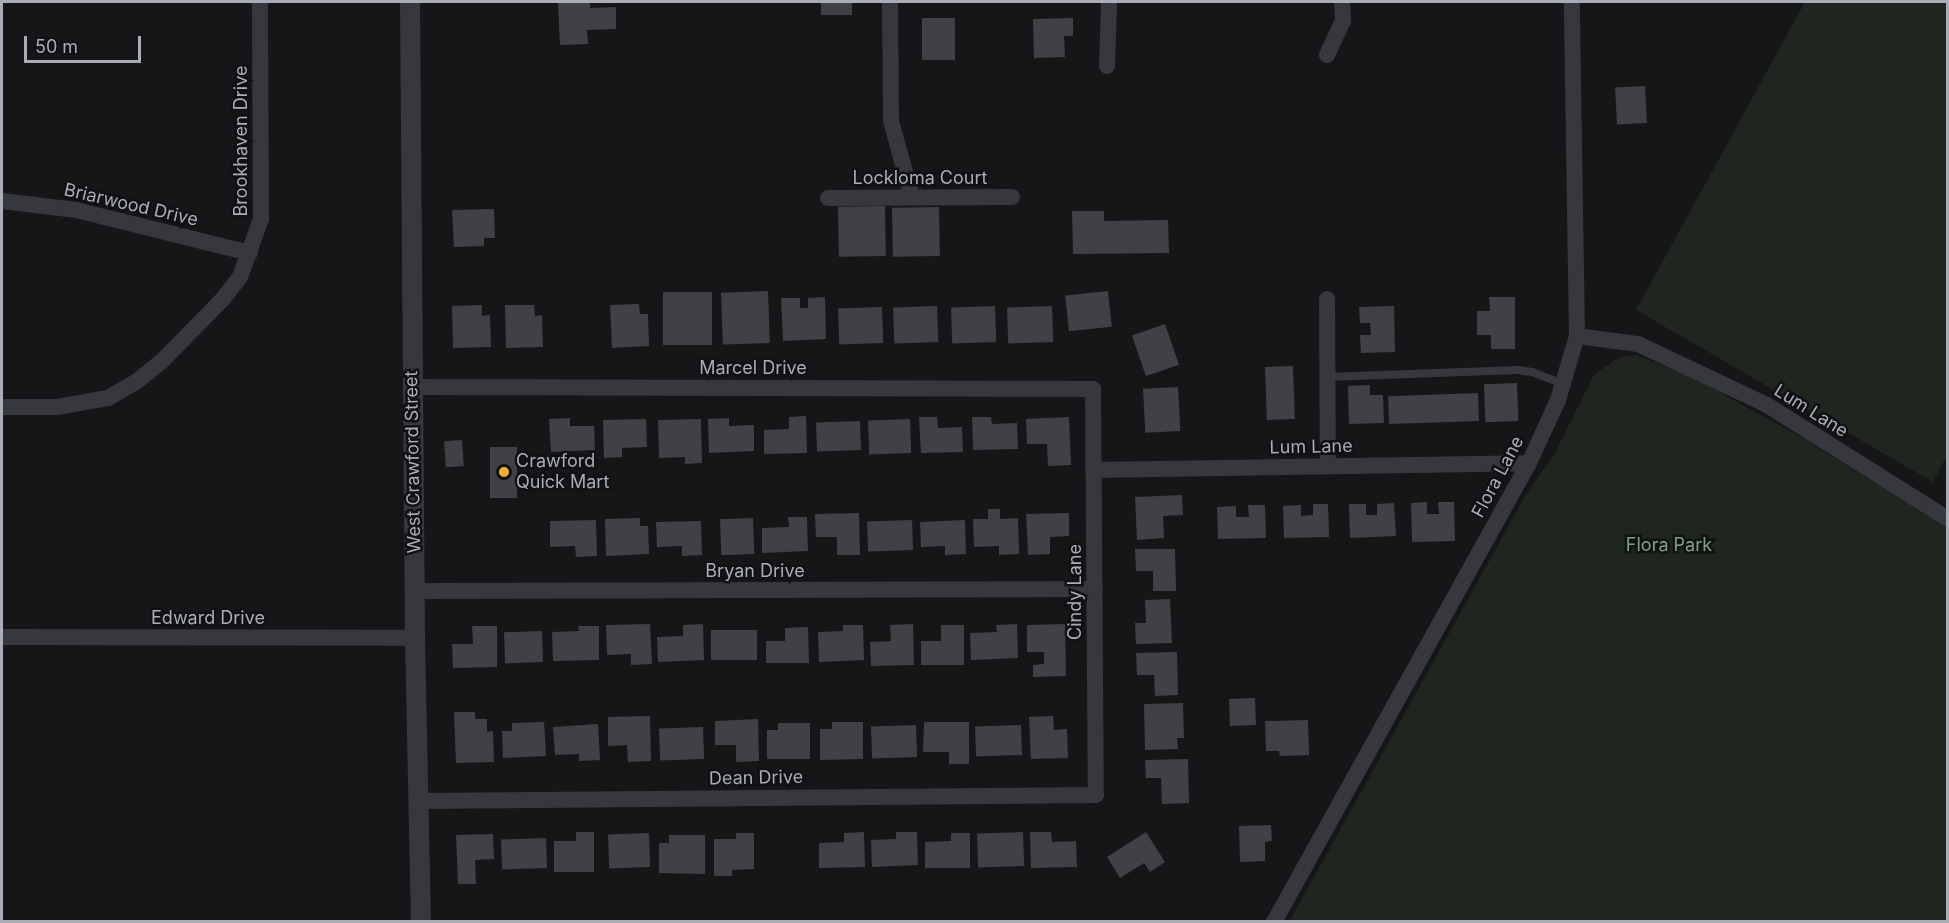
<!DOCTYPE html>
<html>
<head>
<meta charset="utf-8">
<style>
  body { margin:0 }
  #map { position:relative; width:1949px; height:923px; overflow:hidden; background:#161618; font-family:Inter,sans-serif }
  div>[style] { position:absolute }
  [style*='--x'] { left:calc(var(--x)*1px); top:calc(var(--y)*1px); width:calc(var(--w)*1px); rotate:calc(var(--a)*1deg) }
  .green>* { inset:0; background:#1e261f }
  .building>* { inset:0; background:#404145; transform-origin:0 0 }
  .service>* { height:8px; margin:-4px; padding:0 4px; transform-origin:4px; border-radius:4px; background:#37383d }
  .minor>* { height:16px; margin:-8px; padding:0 8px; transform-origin:8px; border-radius:8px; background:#37383d }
  .tertiary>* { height:20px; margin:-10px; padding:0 10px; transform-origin:10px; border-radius:10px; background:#37383d }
  .dots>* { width:16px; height:16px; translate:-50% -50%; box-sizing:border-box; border:3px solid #111113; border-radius:50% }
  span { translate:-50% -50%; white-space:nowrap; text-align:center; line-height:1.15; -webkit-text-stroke:5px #111113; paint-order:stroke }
  .street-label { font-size:18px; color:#a8adb8 }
  .poi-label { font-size:18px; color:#a8adb8 }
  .left { translate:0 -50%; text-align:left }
  .park-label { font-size:18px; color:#7fa381 }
  .frame { position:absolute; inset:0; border:3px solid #a8adb8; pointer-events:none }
  .scale { position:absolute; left:24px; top:36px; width:117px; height:27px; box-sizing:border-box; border:3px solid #a8adb8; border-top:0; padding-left:8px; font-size:18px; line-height:21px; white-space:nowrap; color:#a8adb8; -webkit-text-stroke:4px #111113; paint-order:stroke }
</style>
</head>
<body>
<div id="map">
  <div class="green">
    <i style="clip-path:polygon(1805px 2px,1947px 2px,1948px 453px,1933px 482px,1636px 310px)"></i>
    <i style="clip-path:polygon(1637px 355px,1696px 379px,1801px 437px,1876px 484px,1947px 517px,1947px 921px,1289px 922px,1528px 491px,1554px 455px,1594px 375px,1618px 358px)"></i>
  </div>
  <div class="building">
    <i style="clip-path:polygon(558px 2px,590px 2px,590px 8px,616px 7px,616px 29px,587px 30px,588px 44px,560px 45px)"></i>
    <i style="left:821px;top:2px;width:31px;height:13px"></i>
    <i style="left:922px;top:18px;width:33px;height:42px"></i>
    <i style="clip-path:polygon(1073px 18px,1073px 36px,1064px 36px,1065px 57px,1034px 58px,1033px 19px)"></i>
    <i style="left:1645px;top:86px;width:37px;height:30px;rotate:87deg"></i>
    <i style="left:885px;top:206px;width:50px;height:47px;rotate:89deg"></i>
    <i style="left:939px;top:207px;width:49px;height:47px;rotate:89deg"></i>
    <i style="clip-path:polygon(494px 209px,495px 238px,484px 238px,484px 246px,454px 247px,452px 210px)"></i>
    <i style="clip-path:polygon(1072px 211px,1104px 211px,1104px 221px,1168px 220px,1169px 253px,1073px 254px)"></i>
    <i style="left:768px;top:291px;width:52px;height:47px;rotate:88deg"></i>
    <i style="left:1108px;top:291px;width:36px;height:43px;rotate:84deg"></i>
    <i style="left:663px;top:292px;width:49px;height:53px"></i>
    <i style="clip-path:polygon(825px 297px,826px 339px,783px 341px,781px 298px,800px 298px,800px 308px,808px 308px,808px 298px)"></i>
    <i style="clip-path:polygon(1489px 297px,1515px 297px,1515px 349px,1491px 349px,1491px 335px,1477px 335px,1477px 311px,1490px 311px)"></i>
    <i style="clip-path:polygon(639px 304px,640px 314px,648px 314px,649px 346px,612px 348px,610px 305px)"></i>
    <i style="clip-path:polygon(482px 305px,482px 316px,490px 315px,491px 347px,453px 348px,452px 306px)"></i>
    <i style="clip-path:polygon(505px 305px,534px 305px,535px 316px,542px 315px,543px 347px,506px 348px)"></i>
    <i style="left:937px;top:306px;width:36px;height:44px;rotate:88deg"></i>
    <i style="left:995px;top:306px;width:36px;height:44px;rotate:88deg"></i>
    <i style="left:1052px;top:306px;width:36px;height:45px;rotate:88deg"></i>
    <i style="clip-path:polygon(1394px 306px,1395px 352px,1361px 353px,1360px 335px,1371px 335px,1370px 323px,1360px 323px,1359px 307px)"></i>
    <i style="left:882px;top:307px;width:36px;height:44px;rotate:88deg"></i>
    <i style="left:1165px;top:324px;width:43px;height:35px;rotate:71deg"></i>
    <i style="left:1293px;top:366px;width:53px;height:28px;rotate:88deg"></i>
    <i style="left:1517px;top:383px;width:38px;height:33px;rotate:88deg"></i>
    <i style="clip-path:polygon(1370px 385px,1370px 395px,1383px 395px,1384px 423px,1349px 424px,1348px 386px)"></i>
    <i style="left:1178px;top:387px;width:44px;height:35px;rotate:87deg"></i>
    <i style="left:1478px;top:393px;width:28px;height:90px;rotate:88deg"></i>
    <i style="clip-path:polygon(806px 416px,807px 453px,764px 454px,764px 430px,789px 429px,789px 417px)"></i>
    <i style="clip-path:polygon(919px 417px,937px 417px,938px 428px,962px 427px,963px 452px,921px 453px)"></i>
    <i style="clip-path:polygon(972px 417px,991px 417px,992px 424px,1017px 423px,1018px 449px,973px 450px)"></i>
    <i style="clip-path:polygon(1069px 417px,1071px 465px,1048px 466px,1047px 444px,1027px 444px,1026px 419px)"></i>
    <i style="clip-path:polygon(570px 418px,570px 426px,594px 426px,595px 450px,551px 452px,549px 419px)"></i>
    <i style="clip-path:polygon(729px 418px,729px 426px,754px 425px,754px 451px,709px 453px,708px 419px)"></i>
    <i style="clip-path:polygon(646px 419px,647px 447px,622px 448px,622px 457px,604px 458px,603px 420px)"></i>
    <i style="clip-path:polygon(701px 419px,702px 463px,685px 464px,685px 457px,659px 458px,658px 420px)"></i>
    <i style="left:910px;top:419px;width:34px;height:42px;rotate:88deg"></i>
    <i style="left:860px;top:421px;width:29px;height:44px;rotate:88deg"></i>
    <i style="left:462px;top:440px;width:26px;height:18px;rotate:86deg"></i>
    <i style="left:490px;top:447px;width:27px;height:51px"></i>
    <i style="clip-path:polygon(1182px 495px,1183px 515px,1163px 516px,1164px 538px,1137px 540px,1135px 497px)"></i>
    <i style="clip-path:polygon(1427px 502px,1427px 514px,1439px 514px,1438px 502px,1454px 502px,1455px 541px,1412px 542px,1411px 503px)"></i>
    <i style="clip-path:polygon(1394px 503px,1396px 536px,1350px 538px,1349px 504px,1366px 504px,1366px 515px,1377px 515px,1377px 504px)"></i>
    <i style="clip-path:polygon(1313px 504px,1328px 504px,1329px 537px,1284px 538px,1283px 506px,1301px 505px,1301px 516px,1313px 515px)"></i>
    <i style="clip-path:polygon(1248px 505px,1265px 505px,1266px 538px,1218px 539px,1217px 507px,1236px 506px,1236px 517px,1249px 517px)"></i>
    <i style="clip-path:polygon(988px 509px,1000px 509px,1000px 519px,1018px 518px,1019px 554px,999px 555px,999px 546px,974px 547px,973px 519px,988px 519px)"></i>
    <i style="clip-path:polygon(859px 513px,860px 555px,837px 555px,837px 537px,816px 537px,815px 514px)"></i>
    <i style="clip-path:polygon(1069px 513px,1069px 536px,1050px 537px,1050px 554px,1028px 555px,1026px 514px)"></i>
    <i style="clip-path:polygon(788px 517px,807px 517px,808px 551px,762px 553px,762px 528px,789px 527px)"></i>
    <i style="clip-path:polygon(640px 518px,640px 526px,648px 526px,649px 554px,606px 556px,605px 519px)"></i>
    <i style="left:753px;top:518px;width:36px;height:33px;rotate:88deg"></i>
    <i style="clip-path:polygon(596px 520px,597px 556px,576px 557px,575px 546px,550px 547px,550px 521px)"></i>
    <i style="left:912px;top:520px;width:30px;height:45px;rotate:88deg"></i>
    <i style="clip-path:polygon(965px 520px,966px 554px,945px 555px,945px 546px,921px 547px,920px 522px)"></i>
    <i style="clip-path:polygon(701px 521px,702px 555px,682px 556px,682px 546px,657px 547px,656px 522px)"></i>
    <i style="clip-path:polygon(1135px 549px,1175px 549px,1176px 591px,1153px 591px,1153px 571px,1136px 571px)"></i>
    <i style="clip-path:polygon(1170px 599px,1172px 643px,1136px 644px,1135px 623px,1146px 623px,1145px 600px)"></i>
    <i style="clip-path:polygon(650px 624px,652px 664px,631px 665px,631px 654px,607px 655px,606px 625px)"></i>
    <i style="clip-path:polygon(703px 624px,704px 660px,658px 662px,657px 637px,683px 636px,683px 625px)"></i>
    <i style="clip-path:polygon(913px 624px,914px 665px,871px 666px,870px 642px,891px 641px,890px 625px)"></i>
    <i style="clip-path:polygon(1017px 624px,1018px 658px,971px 660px,970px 633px,997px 632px,996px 625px)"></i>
    <i style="clip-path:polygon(1065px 624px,1066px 676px,1033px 677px,1033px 665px,1044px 664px,1044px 652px,1027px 652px,1027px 625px)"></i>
    <i style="clip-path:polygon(843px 625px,863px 625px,864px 660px,819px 662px,818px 632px,843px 631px)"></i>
    <i style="clip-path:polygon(941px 625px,964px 625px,964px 665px,921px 665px,921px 641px,941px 641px)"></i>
    <i style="clip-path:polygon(472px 626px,497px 626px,497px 667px,453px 668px,452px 644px,473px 644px)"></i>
    <i style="clip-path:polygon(578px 626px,599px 626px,599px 660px,553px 661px,552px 632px,579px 631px)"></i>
    <i style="clip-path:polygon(808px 627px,809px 663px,766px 663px,766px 641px,785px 641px,785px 628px)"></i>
    <i style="left:711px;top:630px;width:46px;height:30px"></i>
    <i style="left:542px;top:631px;width:31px;height:38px;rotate:88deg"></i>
    <i style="clip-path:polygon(1177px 652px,1178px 695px,1155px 696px,1154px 675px,1137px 675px,1136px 653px)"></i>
    <i style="left:1255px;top:698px;width:27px;height:26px;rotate:88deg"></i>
    <i style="clip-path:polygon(1183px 703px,1184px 738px,1177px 738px,1178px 749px,1145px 750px,1144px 704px)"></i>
    <i style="clip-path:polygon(454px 712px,475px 712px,475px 719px,487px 719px,487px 732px,493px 731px,494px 762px,456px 763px)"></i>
    <i style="clip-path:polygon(650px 716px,651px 761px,628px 762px,627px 745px,608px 746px,608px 717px)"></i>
    <i style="clip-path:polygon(1053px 716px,1054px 730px,1067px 729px,1068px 758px,1031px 759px,1029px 717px)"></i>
    <i style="clip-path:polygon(758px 719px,759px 761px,736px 762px,736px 745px,715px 745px,715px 721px)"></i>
    <i style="clip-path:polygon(1308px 720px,1309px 755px,1280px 756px,1279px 751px,1266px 751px,1265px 721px)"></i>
    <i style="clip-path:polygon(544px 722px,546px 756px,503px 758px,502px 731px,512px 731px,512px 723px)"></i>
    <i style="clip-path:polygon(832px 722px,863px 722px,863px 759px,820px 760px,820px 729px,832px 729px)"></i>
    <i style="clip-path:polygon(924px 722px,969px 722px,969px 764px,949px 764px,949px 752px,923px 752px)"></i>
    <i style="clip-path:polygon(778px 723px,810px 723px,810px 759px,767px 759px,767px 730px,778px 730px)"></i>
    <i style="clip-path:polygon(598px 724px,600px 760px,579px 761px,579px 754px,555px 755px,553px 727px)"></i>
    <i style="left:916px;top:725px;width:32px;height:45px;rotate:88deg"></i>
    <i style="left:1021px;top:725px;width:30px;height:46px;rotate:88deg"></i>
    <i style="left:703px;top:727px;width:32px;height:44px;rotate:88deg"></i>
    <i style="clip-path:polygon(1188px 759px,1189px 803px,1162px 804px,1161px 778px,1146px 778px,1145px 760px)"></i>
    <i style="clip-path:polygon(1271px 825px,1272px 841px,1265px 842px,1265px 861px,1240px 862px,1239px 826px)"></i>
    <i style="clip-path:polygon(576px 832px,594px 832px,594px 872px,554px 872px,554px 841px,576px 841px)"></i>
    <i style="clip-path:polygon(864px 832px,865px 867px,819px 868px,819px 843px,844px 842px,844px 833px)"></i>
    <i style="clip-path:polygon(896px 832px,917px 832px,918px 865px,872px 867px,871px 840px,896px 839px)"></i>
    <i style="left:1023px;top:832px;width:34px;height:46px;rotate:88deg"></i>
    <i style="clip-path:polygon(1030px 832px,1051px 832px,1052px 842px,1076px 841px,1077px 867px,1031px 868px)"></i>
    <i style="clip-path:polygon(1146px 832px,1165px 862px,1150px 872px,1144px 863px,1120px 878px,1107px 857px)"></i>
    <i style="left:649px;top:833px;width:34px;height:41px;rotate:88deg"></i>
    <i style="clip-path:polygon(736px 833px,754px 833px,754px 869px,732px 870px,732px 876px,714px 876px,714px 839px,736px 839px)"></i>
    <i style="clip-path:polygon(951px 833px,970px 833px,970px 868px,925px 868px,925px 842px,951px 841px)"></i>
    <i style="clip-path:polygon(493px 834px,494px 859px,475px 860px,476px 884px,458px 884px,456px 835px)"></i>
    <i style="clip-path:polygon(669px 835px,705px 835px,705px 874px,659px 873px,659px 843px,669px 843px)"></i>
    <i style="left:546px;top:838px;width:30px;height:45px;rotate:88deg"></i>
  </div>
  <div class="service">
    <i style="--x:1328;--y:377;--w:190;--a:-2.1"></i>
    <i style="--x:1518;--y:370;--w:14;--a:8"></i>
    <i style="--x:1532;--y:372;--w:33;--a:21"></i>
  </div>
  <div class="minor">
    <i style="--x:890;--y:2;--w:119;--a:89.5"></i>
    <i style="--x:891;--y:121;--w:79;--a:74.6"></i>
    <i style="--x:1327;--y:55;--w:38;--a:-65"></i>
    <i style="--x:1343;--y:20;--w:18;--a:-93"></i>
    <i style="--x:1107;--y:66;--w:64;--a:-88.2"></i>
    <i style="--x:828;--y:198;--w:184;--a:-0.3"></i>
    <i style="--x:2;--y:201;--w:75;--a:6.9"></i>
    <i style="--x:76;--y:210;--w:179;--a:13.9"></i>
    <i style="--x:1327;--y:299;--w:167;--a:89.7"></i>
    <i style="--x:1577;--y:336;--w:62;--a:7.5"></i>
    <i style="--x:1638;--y:344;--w:143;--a:25.3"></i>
    <i style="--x:1767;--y:405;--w:214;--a:32.2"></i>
    <i style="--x:412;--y:387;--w:681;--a:0.17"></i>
    <i style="--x:1093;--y:389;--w:406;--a:89.6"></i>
    <i style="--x:1096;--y:795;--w:679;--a:179.49"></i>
    <i style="--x:2;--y:407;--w:55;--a:0"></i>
    <i style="--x:57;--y:407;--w:52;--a:-10"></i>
    <i style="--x:108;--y:398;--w:32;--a:-30"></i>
    <i style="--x:136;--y:382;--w:33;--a:-39"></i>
    <i style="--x:162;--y:361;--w:86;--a:-45.5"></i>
    <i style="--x:222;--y:300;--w:29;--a:-52"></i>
    <i style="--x:240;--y:277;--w:62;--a:-70.1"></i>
    <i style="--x:261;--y:219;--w:217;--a:-90.3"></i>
    <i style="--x:1093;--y:470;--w:436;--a:-0.9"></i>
    <i style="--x:414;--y:591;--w:681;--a:-0.17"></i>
    <i style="--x:2;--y:637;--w:413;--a:0.1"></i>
    <i style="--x:1274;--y:922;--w:525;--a:-60.95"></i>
    <i style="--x:1529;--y:463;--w:69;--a:-65.3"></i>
    <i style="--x:1558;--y:400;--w:67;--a:-73.5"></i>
    <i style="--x:1577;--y:336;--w:334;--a:-90.9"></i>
  </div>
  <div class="tertiary">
    <i style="--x:410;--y:2;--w:636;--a:89.55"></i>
    <i style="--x:415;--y:638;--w:284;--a:88.8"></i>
  </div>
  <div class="dots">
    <i style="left:504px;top:472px;background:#f2b134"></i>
  </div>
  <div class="street-label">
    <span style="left:241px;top:141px;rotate:-90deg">Brookhaven Drive</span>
    <span style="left:920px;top:178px">Lockloma Court</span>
    <span style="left:131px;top:205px;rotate:13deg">Briarwood Drive</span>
    <span style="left:753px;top:368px">Marcel Drive</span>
    <span style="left:1811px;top:411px;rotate:32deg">Lum Lane</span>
    <span style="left:1311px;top:447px;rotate:-1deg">Lum Lane</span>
    <span style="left:413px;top:462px;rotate:-91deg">West Crawford Street</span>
    <span style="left:1498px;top:477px;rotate:-62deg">Flora Lane</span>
    <span style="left:755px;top:571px">Bryan Drive</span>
    <span style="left:1075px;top:592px;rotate:-90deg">Cindy Lane</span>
    <span style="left:208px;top:618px">Edward Drive</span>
    <span style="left:756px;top:778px;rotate:-1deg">Dean Drive</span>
  </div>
  <div class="poi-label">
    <span class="left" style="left:516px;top:472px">Crawford<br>Quick Mart</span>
  </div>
  <div class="park-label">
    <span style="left:1669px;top:545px">Flora Park</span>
  </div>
  <div class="frame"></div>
  <div class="scale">50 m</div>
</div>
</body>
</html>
